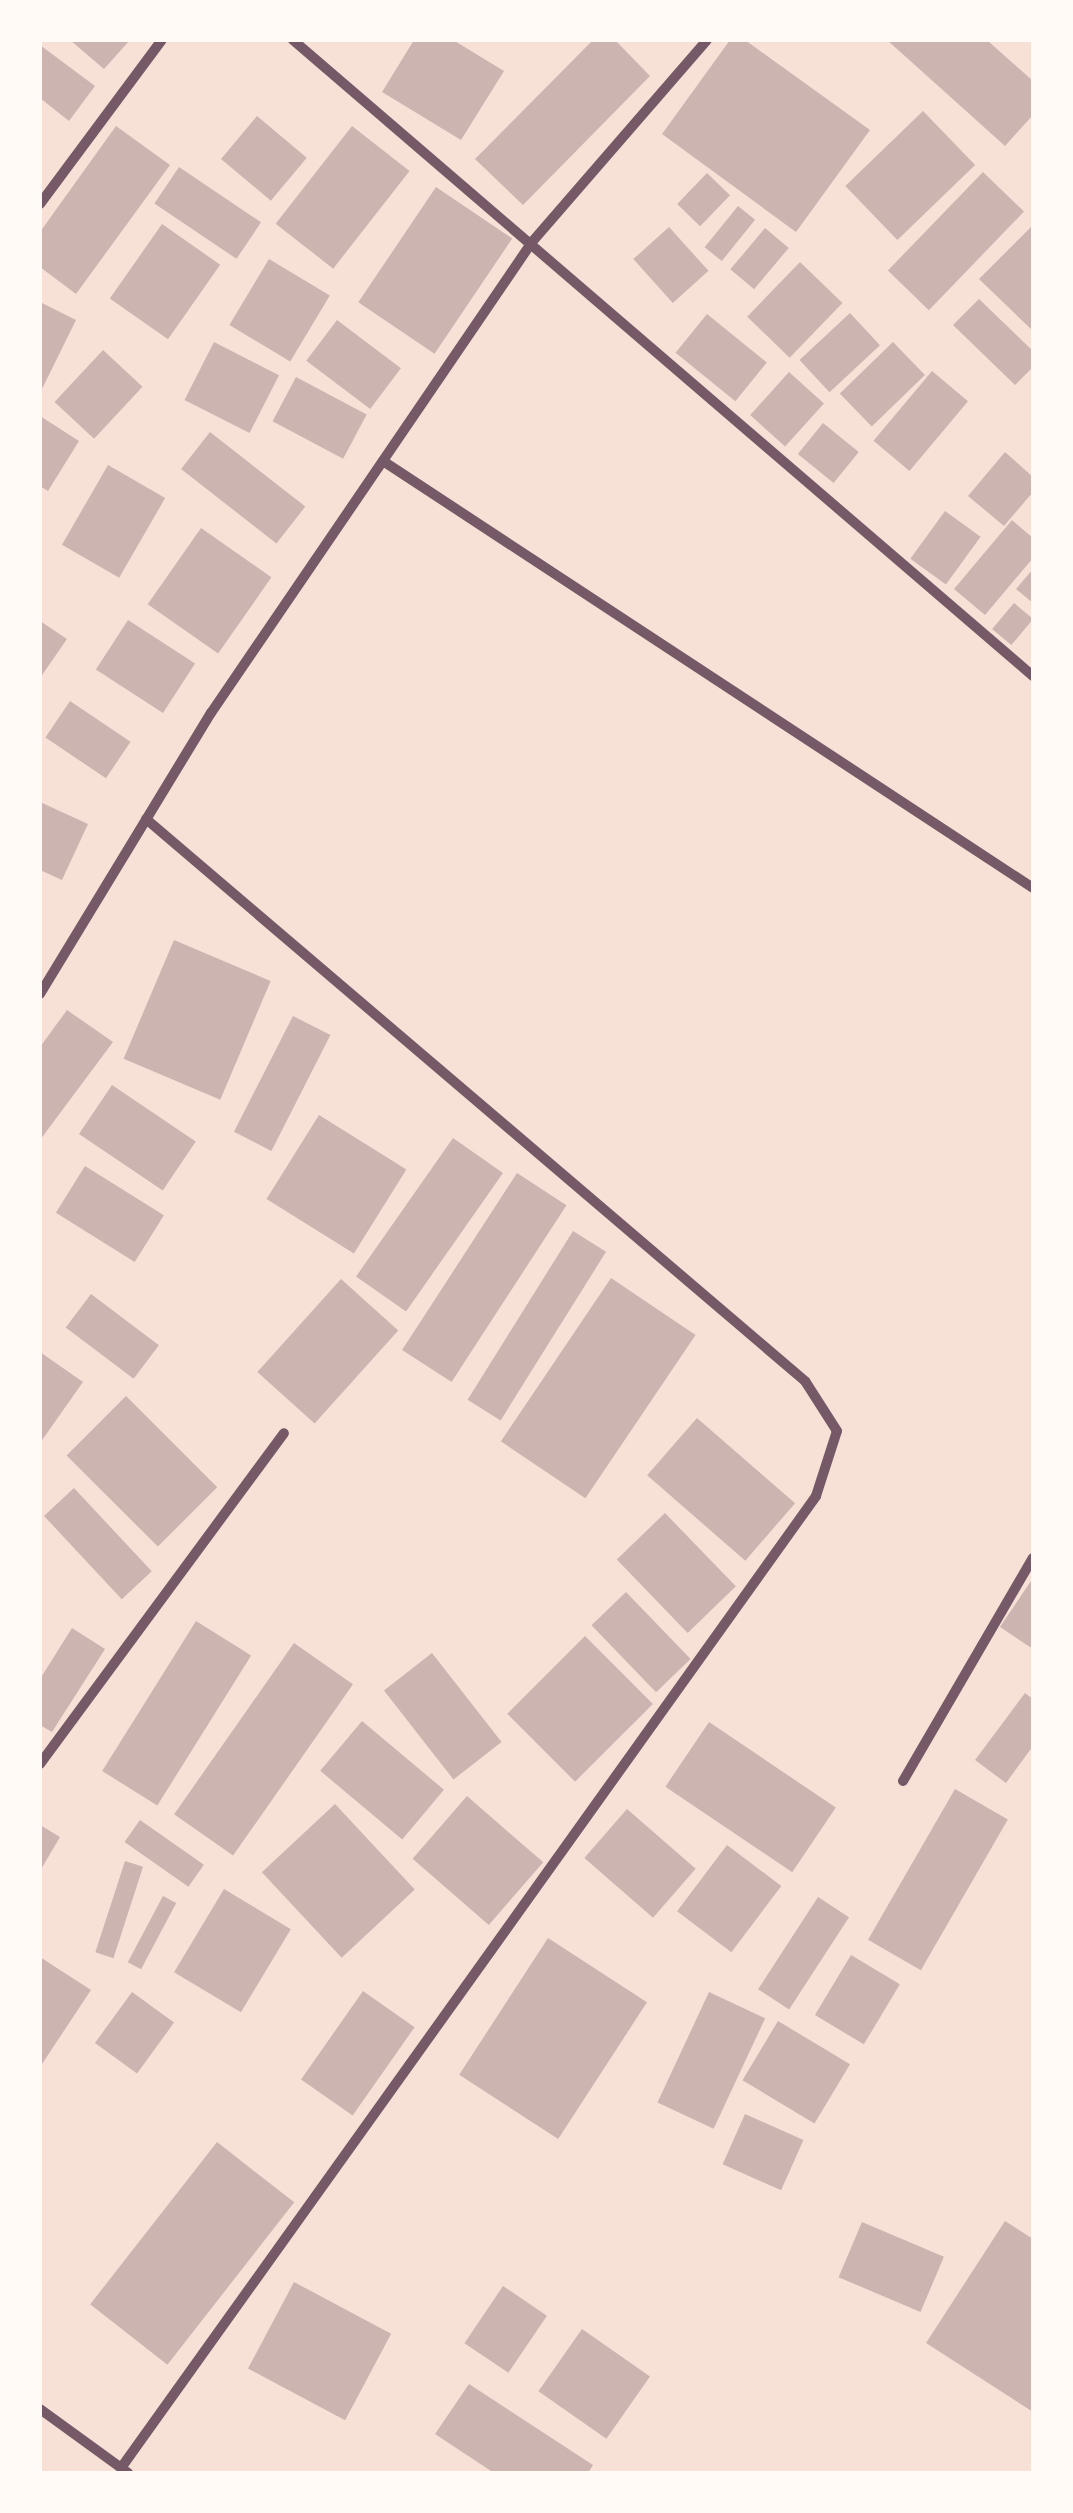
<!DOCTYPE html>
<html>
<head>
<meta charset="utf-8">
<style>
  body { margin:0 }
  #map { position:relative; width:1073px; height:2513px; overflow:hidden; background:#f7e1d7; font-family:Roboto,sans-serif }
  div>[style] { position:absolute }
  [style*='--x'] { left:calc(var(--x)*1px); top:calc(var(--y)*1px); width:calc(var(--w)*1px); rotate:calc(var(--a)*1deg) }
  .building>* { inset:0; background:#ccb4b1; transform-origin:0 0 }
  .minor>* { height:10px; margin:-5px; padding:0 5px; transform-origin:5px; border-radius:5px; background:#755966 }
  span { translate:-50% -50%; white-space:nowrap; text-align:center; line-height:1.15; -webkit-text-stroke:9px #fffaf5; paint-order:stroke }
  .frame { position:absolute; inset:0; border:42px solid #fffaf5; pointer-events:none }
</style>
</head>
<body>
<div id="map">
  <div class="building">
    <i style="clip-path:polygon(70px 40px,130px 40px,104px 69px)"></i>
    <i style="clip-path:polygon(414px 40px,453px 40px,504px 71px,461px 140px,382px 92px)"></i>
    <i style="clip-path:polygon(593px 40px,615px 40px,650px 76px,523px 205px,475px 159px)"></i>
    <i style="clip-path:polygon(730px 40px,745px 40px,870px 130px,796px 232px,662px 134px)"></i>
    <i style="clip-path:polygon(887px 40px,987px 40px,1033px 81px,1033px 115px,1005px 146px)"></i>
    <i style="clip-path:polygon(40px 45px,95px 86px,69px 121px,40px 98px)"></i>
    <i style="left:923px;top:111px;width:75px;height:108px;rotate:46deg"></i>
    <i style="left:257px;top:116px;width:65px;height:56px;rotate:40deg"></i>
    <i style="clip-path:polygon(116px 126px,170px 165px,76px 294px,40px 267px,40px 232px)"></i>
    <i style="left:352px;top:126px;width:73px;height:124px;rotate:38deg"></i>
    <i style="left:179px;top:167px;width:99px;height:44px;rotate:34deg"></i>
    <i style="left:983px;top:172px;width:57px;height:137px;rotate:44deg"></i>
    <i style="left:707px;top:173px;width:32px;height:43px;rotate:44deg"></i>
    <i style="left:436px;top:187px;width:92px;height:139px;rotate:34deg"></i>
    <i style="left:738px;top:206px;width:22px;height:53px;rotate:39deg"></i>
    <i style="left:162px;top:224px;width:71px;height:91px;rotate:35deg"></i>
    <i style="clip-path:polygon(1033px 225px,1033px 331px,979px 279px)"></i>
    <i style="left:669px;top:227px;width:59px;height:48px;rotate:48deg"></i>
    <i style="left:765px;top:228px;width:31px;height:54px;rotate:40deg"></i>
    <i style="left:269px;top:259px;width:71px;height:77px;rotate:31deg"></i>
    <i style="left:800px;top:262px;width:59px;height:76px;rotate:44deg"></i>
    <i style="clip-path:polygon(979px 299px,1033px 351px,1033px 367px,1015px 385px,953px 325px)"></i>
    <i style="clip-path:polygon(40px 302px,76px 320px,40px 393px)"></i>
    <i style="left:850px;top:313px;width:44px;height:69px;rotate:47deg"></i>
    <i style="left:707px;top:314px;width:77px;height:50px;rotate:39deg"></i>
    <i style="left:337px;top:320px;width:80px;height:51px;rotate:37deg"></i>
    <i style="left:214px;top:342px;width:73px;height:65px;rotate:27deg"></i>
    <i style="left:893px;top:342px;width:46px;height:74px;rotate:46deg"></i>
    <i style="left:103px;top:350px;width:54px;height:71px;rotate:43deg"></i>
    <i style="left:932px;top:371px;width:47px;height:91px;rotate:40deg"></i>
    <i style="left:789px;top:372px;width:47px;height:58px;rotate:42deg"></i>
    <i style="left:296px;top:377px;width:80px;height:50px;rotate:28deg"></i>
    <i style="clip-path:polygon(40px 416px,79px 441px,48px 491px,40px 486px)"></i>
    <i style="left:823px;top:423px;width:46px;height:40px;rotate:39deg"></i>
    <i style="left:210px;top:432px;width:121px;height:47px;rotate:38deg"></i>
    <i style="clip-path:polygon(1005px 452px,1033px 477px,1033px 492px,1004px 526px,968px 496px)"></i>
    <i style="left:108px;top:465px;width:66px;height:92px;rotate:30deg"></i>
    <i style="left:945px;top:511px;width:44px;height:59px;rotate:36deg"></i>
    <i style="clip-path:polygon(1012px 520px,1033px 538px,1033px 558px,985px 615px,954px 589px)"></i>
    <i style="left:201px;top:528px;width:86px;height:93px;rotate:35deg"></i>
    <i style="clip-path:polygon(1033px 569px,1033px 603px,1016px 589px)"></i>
    <i style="left:1014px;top:603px;width:25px;height:34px;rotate:40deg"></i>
    <i style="left:128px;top:620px;width:80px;height:59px;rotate:33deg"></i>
    <i style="clip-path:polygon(40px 621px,67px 639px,40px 678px)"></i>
    <i style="left:70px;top:701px;width:73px;height:44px;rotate:34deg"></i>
    <i style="clip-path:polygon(40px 802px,88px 824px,62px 880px,40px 870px)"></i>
    <i style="left:174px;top:940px;width:105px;height:129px;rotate:23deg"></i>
    <i style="clip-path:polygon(67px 1010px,113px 1042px,40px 1140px,40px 1047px)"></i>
    <i style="left:293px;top:1016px;width:42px;height:130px;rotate:27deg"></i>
    <i style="left:112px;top:1085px;width:101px;height:59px;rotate:34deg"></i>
    <i style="left:319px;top:1115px;width:103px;height:99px;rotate:32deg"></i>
    <i style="left:453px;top:1138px;width:61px;height:169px;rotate:35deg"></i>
    <i style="left:85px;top:1166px;width:93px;height:55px;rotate:32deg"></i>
    <i style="left:517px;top:1173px;width:59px;height:211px;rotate:33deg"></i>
    <i style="left:573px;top:1231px;width:39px;height:199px;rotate:32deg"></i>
    <i style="left:611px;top:1278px;width:102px;height:197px;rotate:34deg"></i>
    <i style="left:341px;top:1279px;width:77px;height:125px;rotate:42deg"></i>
    <i style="left:91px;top:1294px;width:85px;height:42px;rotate:37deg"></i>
    <i style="clip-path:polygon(40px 1352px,83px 1382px,40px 1443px)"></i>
    <i style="left:126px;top:1396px;width:129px;height:84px;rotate:45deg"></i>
    <i style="left:697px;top:1418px;width:130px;height:76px;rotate:41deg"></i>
    <i style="left:74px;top:1488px;width:114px;height:41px;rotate:47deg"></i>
    <i style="left:665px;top:1513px;width:102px;height:67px;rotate:46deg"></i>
    <i style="clip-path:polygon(1033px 1578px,1033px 1649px,1000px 1627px)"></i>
    <i style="left:626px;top:1592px;width:93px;height:48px;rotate:46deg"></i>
    <i style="left:196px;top:1621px;width:65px;height:177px;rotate:32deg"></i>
    <i style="clip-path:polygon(72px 1628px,105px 1649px,52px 1732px,40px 1725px,40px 1679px)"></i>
    <i style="left:585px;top:1636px;width:96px;height:110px;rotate:45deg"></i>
    <i style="left:294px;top:1643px;width:72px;height:209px;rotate:35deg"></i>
    <i style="left:432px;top:1653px;width:113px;height:61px;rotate:52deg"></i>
    <i style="clip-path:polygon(1025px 1693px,1033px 1699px,1033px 1746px,1006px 1783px,975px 1760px)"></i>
    <i style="left:362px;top:1721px;width:107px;height:65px;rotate:40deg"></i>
    <i style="left:709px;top:1722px;width:153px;height:78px;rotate:34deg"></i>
    <i style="left:955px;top:1789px;width:61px;height:174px;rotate:30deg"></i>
    <i style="left:467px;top:1796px;width:101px;height:83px;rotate:41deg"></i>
    <i style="left:335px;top:1804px;width:117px;height:100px;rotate:47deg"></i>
    <i style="left:627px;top:1809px;width:91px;height:65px;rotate:41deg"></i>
    <i style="left:140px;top:1820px;width:78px;height:27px;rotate:35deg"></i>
    <i style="clip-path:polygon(40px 1825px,60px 1837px,40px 1871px)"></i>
    <i style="left:727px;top:1845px;width:68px;height:83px;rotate:37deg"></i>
    <i style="left:125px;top:1861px;width:19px;height:96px;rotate:18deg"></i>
    <i style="left:224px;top:1889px;width:78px;height:97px;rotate:31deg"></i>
    <i style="left:163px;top:1896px;width:15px;height:75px;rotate:28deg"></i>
    <i style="left:818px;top:1897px;width:37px;height:110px;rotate:33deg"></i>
    <i style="left:548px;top:1938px;width:118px;height:163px;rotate:33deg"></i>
    <i style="left:851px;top:1955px;width:57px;height:70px;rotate:31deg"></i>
    <i style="clip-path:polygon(40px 1957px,91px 1990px,40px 2067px)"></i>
    <i style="left:363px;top:1991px;width:63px;height:108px;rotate:35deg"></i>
    <i style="left:132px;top:1992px;width:52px;height:63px;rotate:36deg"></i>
    <i style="left:709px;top:1992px;width:62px;height:122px;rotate:25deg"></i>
    <i style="left:778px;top:2021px;width:84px;height:69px;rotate:31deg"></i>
    <i style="left:745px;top:2114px;width:64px;height:55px;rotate:24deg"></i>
    <i style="left:217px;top:2142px;width:98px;height:206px;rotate:38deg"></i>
    <i style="clip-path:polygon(1005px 2221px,1033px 2239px,1033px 2412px,926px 2343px)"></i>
    <i style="left:862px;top:2222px;width:89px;height:60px;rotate:23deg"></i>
    <i style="left:294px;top:2282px;width:110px;height:98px;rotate:28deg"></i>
    <i style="left:503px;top:2286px;width:53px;height:69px;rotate:34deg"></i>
    <i style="left:582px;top:2329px;width:83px;height:76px;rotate:35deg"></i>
    <i style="clip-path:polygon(469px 2384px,593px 2465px,588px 2473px,494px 2473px,435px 2434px)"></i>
  </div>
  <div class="minor">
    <i style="--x:293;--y:40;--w:976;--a:40.68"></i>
    <i style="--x:40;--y:204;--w:204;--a:-53.4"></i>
    <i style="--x:383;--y:461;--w:778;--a:33.3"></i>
    <i style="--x:40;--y:994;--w:329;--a:-58.7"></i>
    <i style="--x:211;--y:713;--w:570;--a:-55.72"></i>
    <i style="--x:532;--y:242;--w:267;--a:-49.1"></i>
    <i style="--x:40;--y:1764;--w:411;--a:-53.6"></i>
    <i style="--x:903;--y:1781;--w:258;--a:-59.8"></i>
    <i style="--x:40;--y:2409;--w:109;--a:36"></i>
    <i style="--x:121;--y:2468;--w:1195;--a:-54.43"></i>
    <i style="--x:816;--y:1496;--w:68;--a:-72.1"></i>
    <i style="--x:837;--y:1431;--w:59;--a:-122.6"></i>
    <i style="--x:805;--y:1381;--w:866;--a:-139.54"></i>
  </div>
  <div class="frame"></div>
</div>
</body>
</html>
